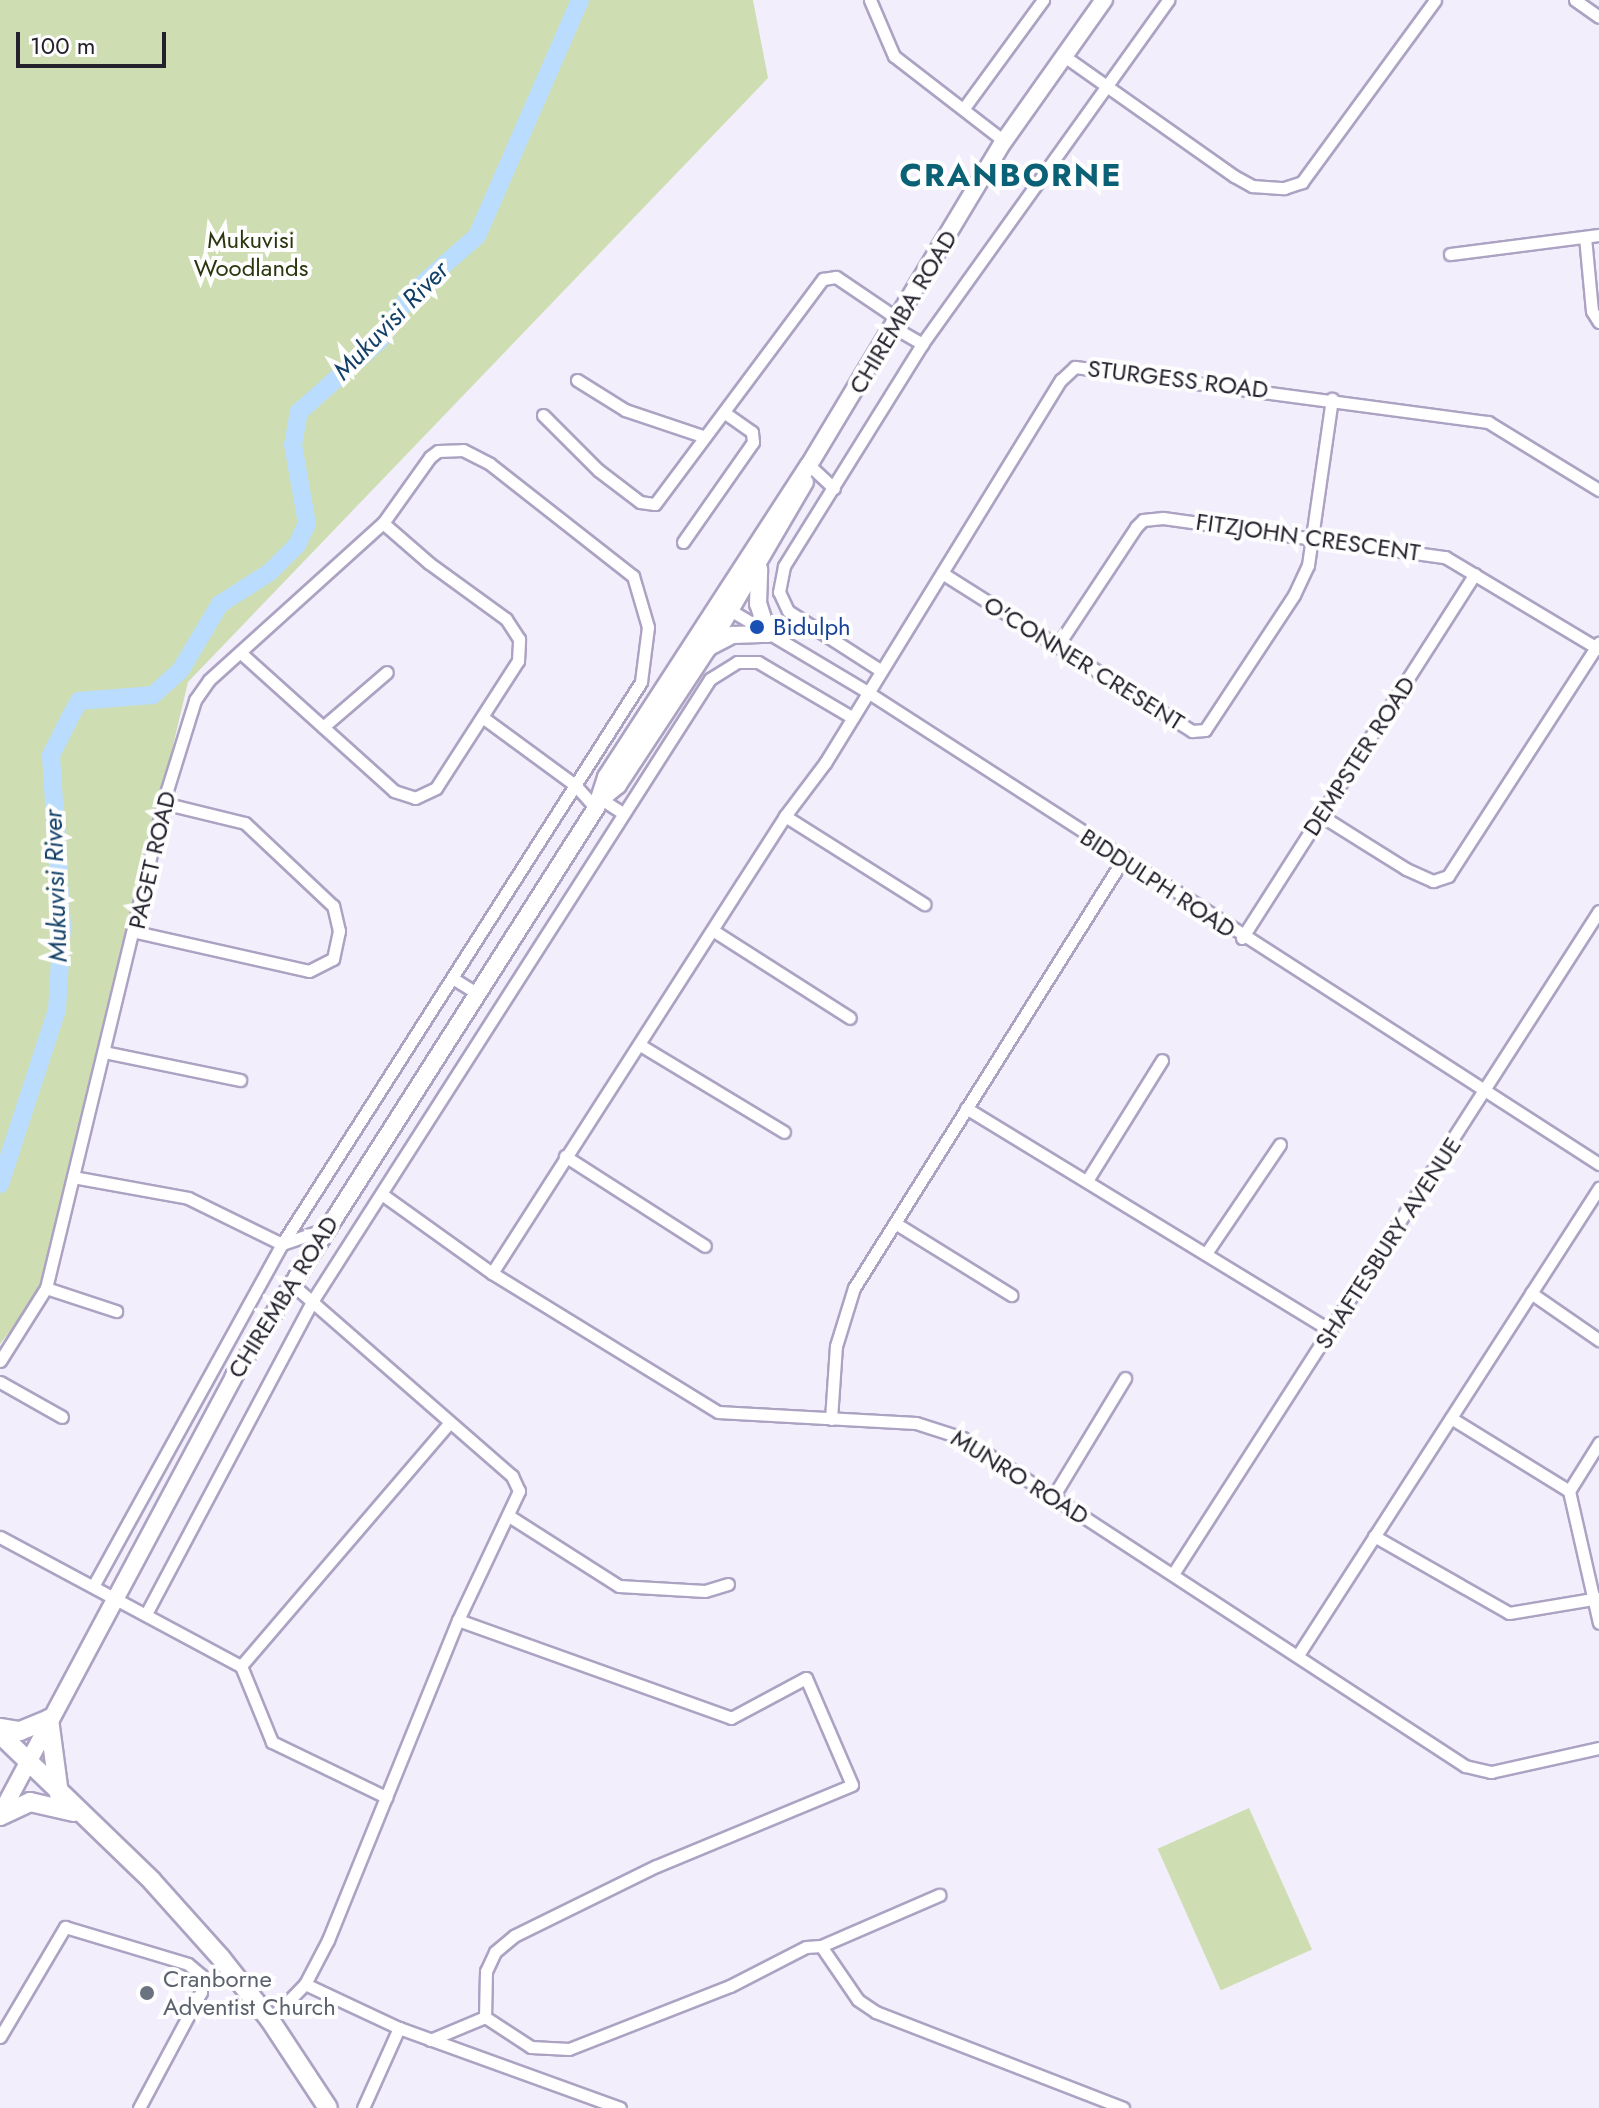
<!DOCTYPE html>
<html>
<head>
<meta charset="utf-8">
<style>
  body { margin:0 }
  #map { position:relative; width:1599px; height:2108px; overflow:hidden; background:#f2eefc; font-family:Jost,sans-serif }
  div>[style] { position:absolute }
  [style*='--x'] { left:calc(var(--x)*1px); top:calc(var(--y)*1px); width:calc(var(--w)*1px); rotate:calc(var(--a)*1deg) }
  .green>* { inset:0; background:#cedeb2; transform-origin:0 0 }
  .river>* { height:18px; margin:-9px; padding:0 9px; transform-origin:9px; border-radius:9px; background:#badcfe }
  .roads { filter:drop-shadow(2px 0 #aca3c3) drop-shadow(-2px 0 #aca3c3) drop-shadow(0 2px #aca3c3) drop-shadow(0 -2px #aca3c3) }
  .minor>* { height:11px; margin:-5.5px; padding:0 5.5px; transform-origin:5.5px; border-radius:5.5px; background:#fff }
  .secondary>* { height:16px; margin:-8px; padding:0 8px; transform-origin:8px; border-radius:8px; background:#fff }
  .primary>* { height:18px; margin:-9px; padding:0 9px; transform-origin:9px; border-radius:9px; background:#fff }
  .dots>* { width:22px; height:22px; translate:-50% -50%; box-sizing:border-box; border:4px solid #fefefe; border-radius:50% }
  span { translate:-50% -50%; white-space:nowrap; text-align:center; line-height:1.15; -webkit-text-stroke:8px #fefefe; paint-order:stroke }
  .park-label { font-size:24px; color:#2b360e }
  .street-label { font-size:24px; color:#24202c }
  .transit-label { font-size:24px; color:#164399 }
  .left { translate:0 -50%; text-align:left }
  .worship-label { font-size:24px; color:#5b616d }
  .water-label { font-size:26px; color:#113f67; font-style:italic }
  .district-label { font-size:32px; color:#0a6075; font-weight:700; letter-spacing:2px }
  .scale { position:absolute; left:16px; top:32px; width:150px; height:36px; box-sizing:border-box; border:4px solid #24202c; border-top:0; padding-left:10px; font-size:24px; line-height:28px; white-space:nowrap; color:#24202c; -webkit-text-stroke:6px #fefefe; paint-order:stroke }
</style>
</head>
<body>
<div id="map">
  <div class="green">
    <i style="clip-path:polygon(0 0,753px 0,768px 78px,188px 682px,46px 1284px,0 1344px)"></i>
    <i style="left:1249px;top:1808px;width:155px;height:100px;rotate:66deg"></i>
  </div>
  <div class="river">
    <i style="--x:0;--y:1184;--w:183;--a:-71.9"></i>
    <i style="--x:57;--y:1010;--w:84;--a:-86.6"></i>
    <i style="--x:62;--y:926;--w:171;--a:-93.7"></i>
    <i style="--x:51;--y:755;--w:38;--a:-63"></i>
    <i style="--x:68;--y:721;--w:23;--a:-61"></i>
    <i style="--x:79;--y:701;--w:74;--a:-4.6"></i>
    <i style="--x:153;--y:695;--w:36;--a:-42"></i>
    <i style="--x:180;--y:671;--w:78;--a:-59.2"></i>
    <i style="--x:220;--y:604;--w:59;--a:-32.6"></i>
    <i style="--x:270;--y:572;--w:38;--a:-45"></i>
    <i style="--x:297;--y:545;--w:23;--a:-65"></i>
    <i style="--x:307;--y:524;--w:80;--a:-100"></i>
    <i style="--x:293;--y:445;--w:34;--a:-80"></i>
    <i style="--x:299;--y:412;--w:108;--a:-41.6"></i>
    <i style="--x:380;--y:340;--w:54;--a:-56.3"></i>
    <i style="--x:410;--y:295;--w:89;--a:-41.4"></i>
    <i style="--x:477;--y:236;--w:257;--a:-66.4"></i>
  </div>
  <div class="roads">
    <div class="minor">
      <i style="--x:870;--y:0;--w:61;--a:66.8"></i>
      <i style="--x:894;--y:56;--w:139;--a:37.7"></i>
      <i style="--x:1575;--y:0;--w:29;--a:35"></i>
      <i style="--x:1064;--y:56;--w:208;--a:35.2"></i>
      <i style="--x:1234;--y:176;--w:21;--a:29"></i>
      <i style="--x:1252;--y:186;--w:32;--a:4"></i>
      <i style="--x:1284;--y:188;--w:19;--a:-18"></i>
      <i style="--x:1302;--y:182;--w:225;--a:-53.8"></i>
      <i style="--x:964;--y:108;--w:134;--a:-53.8"></i>
      <i style="--x:1585;--y:237;--w:74;--a:84.6"></i>
      <i style="--x:1592;--y:311;--w:13;--a:58"></i>
      <i style="--x:1450;--y:254;--w:150;--a:-7.3"></i>
      <i style="--x:893;--y:327;--w:34;--a:30"></i>
      <i style="--x:577;--y:380;--w:57;--a:32"></i>
      <i style="--x:625;--y:410;--w:84;--a:18.6"></i>
      <i style="--x:543;--y:415;--w:78;--a:45"></i>
      <i style="--x:598;--y:470;--w:53;--a:37.3"></i>
      <i style="--x:640;--y:502;--w:15;--a:8"></i>
      <i style="--x:655;--y:504;--w:281;--a:-53.3"></i>
      <i style="--x:823;--y:279;--w:13;--a:-9"></i>
      <i style="--x:836;--y:277;--w:75;--a:34.1"></i>
      <i style="--x:809;--y:465;--w:34;--a:43"></i>
      <i style="--x:683;--y:542;--w:122;--a:-55"></i>
      <i style="--x:753;--y:442;--w:10;--a:-96"></i>
      <i style="--x:752;--y:432;--w:33;--a:-145"></i>
      <i style="--x:942;--y:573;--w:296;--a:32.3"></i>
      <i style="--x:1192;--y:731;--w:13;--a:-4"></i>
      <i style="--x:1205;--y:730;--w:162;--a:-56.6"></i>
      <i style="--x:1294;--y:595;--w:33;--a:-65"></i>
      <i style="--x:1308;--y:565;--w:168;--a:-81.8"></i>
      <i style="--x:725;--y:607;--w:168;--a:30.8"></i>
      <i style="--x:869;--y:693;--w:869;--a:32.83"></i>
      <i style="--x:1058;--y:645;--w:141;--a:-56.5"></i>
      <i style="--x:1136;--y:527;--w:10;--a:-45"></i>
      <i style="--x:1143;--y:520;--w:20;--a:-6"></i>
      <i style="--x:1163;--y:518;--w:285;--a:7.9"></i>
      <i style="--x:1445;--y:557;--w:179;--a:30.9"></i>
      <i style="--x:242;--y:654;--w:205;--a:42"></i>
      <i style="--x:394;--y:791;--w:22;--a:18"></i>
      <i style="--x:415;--y:798;--w:23;--a:-25"></i>
      <i style="--x:436;--y:788;--w:151;--a:-57.2"></i>
      <i style="--x:518;--y:661;--w:22;--a:-87"></i>
      <i style="--x:519;--y:639;--w:24;--a:-123"></i>
      <i style="--x:506;--y:619;--w:95;--a:-144"></i>
      <i style="--x:429;--y:563;--w:61;--a:-139"></i>
      <i style="--x:880;--y:670;--w:109;--a:-147.3"></i>
      <i style="--x:788;--y:611;--w:21;--a:-115"></i>
      <i style="--x:779;--y:592;--w:26;--a:-79"></i>
      <i style="--x:784;--y:566;--w:261;--a:-58.1"></i>
      <i style="--x:922;--y:344;--w:423;--a:-54.4"></i>
      <i style="--x:485;--y:719;--w:112;--a:36.3"></i>
      <i style="--x:575;--y:785;--w:31;--a:48"></i>
      <i style="--x:323;--y:727;--w:84;--a:-40.7"></i>
      <i style="--x:601;--y:799;--w:27;--a:33"></i>
      <i style="--x:1320;--y:815;--w:102;--a:32.1"></i>
      <i style="--x:1406;--y:869;--w:30;--a:24"></i>
      <i style="--x:1433;--y:881;--w:16;--a:-18"></i>
      <i style="--x:1448;--y:876;--w:278;--a:-57.1"></i>
      <i style="--x:785;--y:816;--w:165;--a:32.3"></i>
      <i style="--x:714;--y:931;--w:161;--a:32.6"></i>
      <i style="--x:136;--y:932;--w:177;--a:12.7"></i>
      <i style="--x:309;--y:971;--w:27;--a:-27"></i>
      <i style="--x:333;--y:959;--w:29;--a:-78"></i>
      <i style="--x:339;--y:931;--w:26;--a:-103"></i>
      <i style="--x:333;--y:906;--w:121;--a:-136.7"></i>
      <i style="--x:245;--y:823;--w:84;--a:-166.3"></i>
      <i style="--x:1242;--y:938;--w:432;--a:-57.4"></i>
      <i style="--x:454;--y:979;--w:26;--a:32"></i>
      <i style="--x:640;--y:1045;--w:168;--a:31.1"></i>
      <i style="--x:104;--y:1052;--w:139;--a:11.6"></i>
      <i style="--x:966;--y:1108;--w:428;--a:31.4"></i>
      <i style="--x:565;--y:1156;--w:166;--a:32.7"></i>
      <i style="--x:73;--y:1177;--w:117;--a:10.3"></i>
      <i style="--x:188;--y:1198;--w:105;--a:26.1"></i>
      <i style="--x:282;--y:1244;--w:43;--a:-18.9"></i>
      <i style="--x:1088;--y:1179;--w:140;--a:-58.1"></i>
      <i style="--x:383;--y:1195;--w:134;--a:35.6"></i>
      <i style="--x:492;--y:1273;--w:265;--a:31.6"></i>
      <i style="--x:718;--y:1412;--w:198;--a:3.2"></i>
      <i style="--x:916;--y:1423;--w:49;--a:17.7"></i>
      <i style="--x:963;--y:1438;--w:600;--a:33.16"></i>
      <i style="--x:1465;--y:1766;--w:27;--a:13"></i>
      <i style="--x:1491;--y:1772;--w:111;--a:-12.5"></i>
      <i style="--x:895;--y:1223;--w:137;--a:31.8"></i>
      <i style="--x:1207;--y:1252;--w:130;--a:-55.9"></i>
      <i style="--x:492;--y:1273;--w:543;--a:-57.33"></i>
      <i style="--x:785;--y:816;--w:66;--a:-53"></i>
      <i style="--x:825;--y:763;--w:450;--a:-58.4"></i>
      <i style="--x:1061;--y:380;--w:19;--a:-43"></i>
      <i style="--x:1075;--y:367;--w:417;--a:7.6"></i>
      <i style="--x:1488;--y:422;--w:130;--a:31.5"></i>
      <i style="--x:46;--y:1288;--w:74;--a:18.2"></i>
      <i style="--x:1531;--y:1293;--w:83;--a:34.7"></i>
      <i style="--x:0;--y:1361;--w:86;--a:-57.8"></i>
      <i style="--x:46;--y:1288;--w:499;--a:-76.4"></i>
      <i style="--x:163;--y:803;--w:108;--a:-72.7"></i>
      <i style="--x:195;--y:700;--w:24;--a:-55"></i>
      <i style="--x:209;--y:680;--w:234;--a:-42.1"></i>
      <i style="--x:383;--y:523;--w:81;--a:-54.5"></i>
      <i style="--x:430;--y:457;--w:10;--a:-37"></i>
      <i style="--x:438;--y:451;--w:25;--a:-2"></i>
      <i style="--x:463;--y:450;--w:30;--a:27"></i>
      <i style="--x:490;--y:464;--w:182;--a:38.1"></i>
      <i style="--x:633;--y:576;--w:53;--a:73.6"></i>
      <i style="--x:648;--y:627;--w:55;--a:97.3"></i>
      <i style="--x:641;--y:682;--w:667;--a:122.57"></i>
      <i style="--x:282;--y:1244;--w:391;--a:118.9"></i>
      <i style="--x:0;--y:1382;--w:71;--a:29.4"></i>
      <i style="--x:1451;--y:1418;--w:139;--a:31.7"></i>
      <i style="--x:1569;--y:1491;--w:57;--a:-58"></i>
      <i style="--x:831;--y:1419;--w:73;--a:-86.1"></i>
      <i style="--x:836;--y:1346;--w:61;--a:-72.8"></i>
      <i style="--x:854;--y:1288;--w:504;--a:-57.89"></i>
      <i style="--x:1569;--y:1491;--w:135;--a:77.2"></i>
      <i style="--x:1053;--y:1497;--w:139;--a:-58.8"></i>
      <i style="--x:509;--y:1516;--w:130;--a:32.5"></i>
      <i style="--x:619;--y:1586;--w:86;--a:3.3"></i>
      <i style="--x:705;--y:1591;--w:24;--a:-17"></i>
      <i style="--x:1374;--y:1536;--w:155;--a:29.7"></i>
      <i style="--x:1509;--y:1613;--w:91;--a:-9.5"></i>
      <i style="--x:0;--y:1537;--w:273;--a:28.2"></i>
      <i style="--x:241;--y:1666;--w:82;--a:67.8"></i>
      <i style="--x:272;--y:1742;--w:127;--a:25.8"></i>
      <i style="--x:1173;--y:1574;--w:788;--a:-57.28"></i>
      <i style="--x:146;--y:1614;--w:356;--a:-62"></i>
      <i style="--x:313;--y:1300;--w:737;--a:-57.41"></i>
      <i style="--x:710;--y:679;--w:32;--a:-32"></i>
      <i style="--x:737;--y:662;--w:21;--a:0"></i>
      <i style="--x:758;--y:662;--w:110;--a:30.5"></i>
      <i style="--x:458;--y:1620;--w:290;--a:19.7"></i>
      <i style="--x:731;--y:1718;--w:85;--a:-28.1"></i>
      <i style="--x:806;--y:1678;--w:116;--a:66.7"></i>
      <i style="--x:852;--y:1785;--w:212;--a:157.5"></i>
      <i style="--x:656;--y:1866;--w:158;--a:153.8"></i>
      <i style="--x:514;--y:1936;--w:25;--a:140"></i>
      <i style="--x:495;--y:1952;--w:21;--a:115"></i>
      <i style="--x:486;--y:1971;--w:46;--a:91.2"></i>
      <i style="--x:1298;--y:1655;--w:556;--a:-57.2"></i>
      <i style="--x:241;--y:1666;--w:321;--a:-49.4"></i>
      <i style="--x:821;--y:1946;--w:129;--a:-23.4"></i>
      <i style="--x:305;--y:1984;--w:104;--a:25.1"></i>
      <i style="--x:399;--y:2028;--w:235;--a:19.9"></i>
      <i style="--x:270;--y:2020;--w:50;--a:-45.8"></i>
      <i style="--x:305;--y:1984;--w:50;--a:-62.4"></i>
      <i style="--x:328;--y:1940;--w:345;--a:-67.9"></i>
      <i style="--x:458;--y:1620;--w:143;--a:-64.7"></i>
      <i style="--x:519;--y:1491;--w:17;--a:-115"></i>
      <i style="--x:512;--y:1476;--w:293;--a:-138.9"></i>
      <i style="--x:0;--y:2037;--w:128;--a:-59.4"></i>
      <i style="--x:65;--y:1927;--w:128;--a:16.7"></i>
      <i style="--x:188;--y:1964;--w:17;--a:40"></i>
      <i style="--x:201;--y:1975;--w:17;--a:90"></i>
      <i style="--x:201;--y:1992;--w:132;--a:118.1"></i>
      <i style="--x:430;--y:2040;--w:60;--a:-22.7"></i>
      <i style="--x:485;--y:2017;--w:55;--a:33.1"></i>
      <i style="--x:531;--y:2047;--w:38;--a:3"></i>
      <i style="--x:569;--y:2049;--w:173;--a:-21.4"></i>
      <i style="--x:730;--y:1986;--w:85;--a:-27.2"></i>
      <i style="--x:806;--y:1947;--w:15;--a:-4"></i>
      <i style="--x:821;--y:1946;--w:65;--a:55.6"></i>
      <i style="--x:858;--y:2000;--w:22;--a:34"></i>
      <i style="--x:876;--y:2012;--w:265;--a:21.2"></i>
      <i style="--x:363;--y:2108;--w:88;--a:-65.8"></i>
    </div>
    <div class="secondary">
      <i style="--x:709;--y:647;--w:27;--a:-27"></i>
      <i style="--x:733;--y:635;--w:35;--a:-2"></i>
      <i style="--x:768;--y:634;--w:32;--a:-108"></i>
      <i style="--x:758;--y:604;--w:35;--a:-88"></i>
      <i style="--x:601;--y:799;--w:22;--a:-39"></i>
      <i style="--x:618;--y:785;--w:164;--a:-56.7"></i>
      <i style="--x:708;--y:648;--w:192;--a:-59.7"></i>
      <i style="--x:0;--y:1815;--w:497;--a:-61.9"></i>
      <i style="--x:234;--y:1376;--w:674;--a:-57.49"></i>
      <i style="--x:596;--y:808;--w:33;--a:-72"></i>
      <i style="--x:606;--y:777;--w:372;--a:-57"></i>
      <i style="--x:809;--y:465;--w:378;--a:-59"></i>
      <i style="--x:1004;--y:141;--w:173;--a:-54.7"></i>
    </div>
    <div class="primary">
      <i style="--x:0;--y:1728;--w:20;--a:9"></i>
      <i style="--x:20;--y:1731;--w:31;--a:-22"></i>
      <i style="--x:49;--y:1719;--w:76;--a:82.4"></i>
      <i style="--x:0;--y:1734;--w:211;--a:44"></i>
      <i style="--x:152;--y:1881;--w:103;--a:48.1"></i>
      <i style="--x:221;--y:1958;--w:79;--a:51.7"></i>
      <i style="--x:270;--y:2020;--w:105;--a:56.6"></i>
      <i style="--x:0;--y:1816;--w:33;--a:-25"></i>
      <i style="--x:30;--y:1802;--w:45;--a:12.8"></i>
    </div>
  </div>
  <div class="dots">
    <i style="left:757px;top:627px;background:#1a4fb4"></i>
    <i style="left:147px;top:1993px;background:#6b7280"></i>
  </div>
  <div class="park-label">
    <span style="left:251px;top:254px">Mukuvisi<br>Woodlands</span>
  </div>
  <div class="street-label">
    <span style="left:903px;top:312px;rotate:-59deg">CHIREMBA ROAD</span>
    <span style="left:1178px;top:379px;rotate:7deg">STURGESS ROAD</span>
    <span style="left:1308px;top:537px;rotate:8deg">FITZJOHN CRESCENT</span>
    <span style="left:1084px;top:663px;rotate:32deg">O'CONNER CRESENT</span>
    <span style="left:1359px;top:756px;rotate:-57deg">DEMPSTER ROAD</span>
    <span style="left:152px;top:860px;rotate:-77deg">PAGET ROAD</span>
    <span style="left:1158px;top:883px;rotate:33deg">BIDDULPH ROAD</span>
    <span style="left:1388px;top:1243px;rotate:-57deg">SHAFTESBURY AVENUE</span>
    <span style="left:283px;top:1297px;rotate:-58deg">CHIREMBA ROAD</span>
    <span style="left:1020px;top:1477px;rotate:32deg">MUNRO ROAD</span>
  </div>
  <div class="transit-label">
    <span class="left" style="left:773px;top:627px">Bidulph</span>
  </div>
  <div class="worship-label">
    <span class="left" style="left:163px;top:1993px">Cranborne<br>Adventist Church</span>
  </div>
  <div class="water-label">
    <span style="left:391px;top:321px;rotate:-46deg">Mukuvisi River</span>
    <span style="left:56px;top:886px;rotate:-92deg">Mukuvisi River</span>
  </div>
  <div class="district-label">
    <span style="left:1011px;top:175px">CRANBORNE</span>
  </div>
  <div class="scale">100 m</div>
</div>
</body>
</html>
